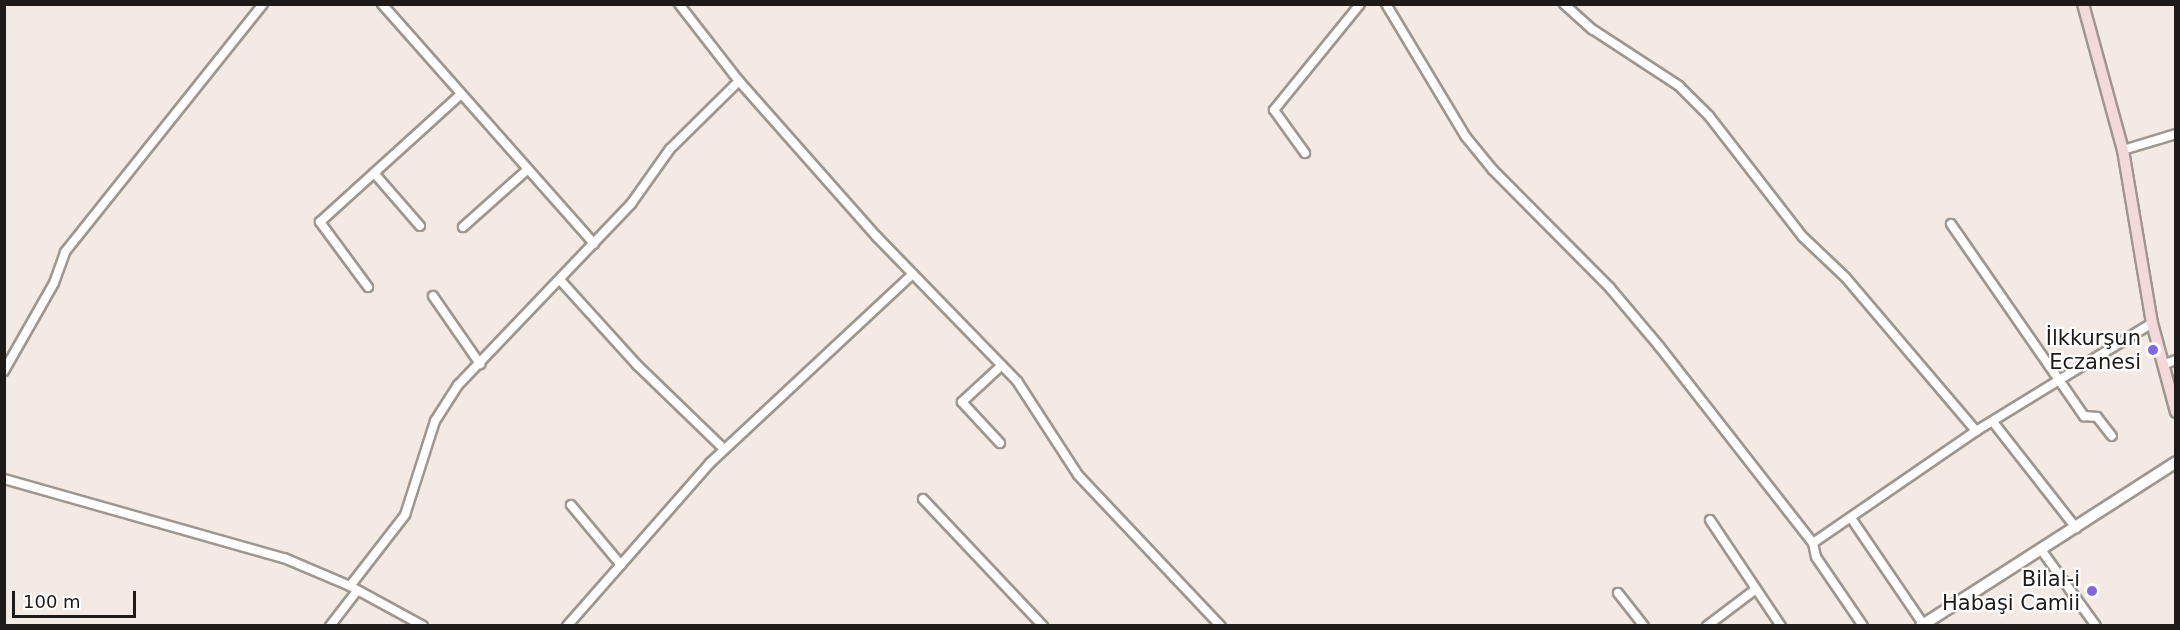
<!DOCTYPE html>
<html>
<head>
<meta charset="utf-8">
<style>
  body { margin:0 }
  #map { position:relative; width:2180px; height:630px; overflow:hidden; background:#f3ebe3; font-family:"DejaVu Sans",sans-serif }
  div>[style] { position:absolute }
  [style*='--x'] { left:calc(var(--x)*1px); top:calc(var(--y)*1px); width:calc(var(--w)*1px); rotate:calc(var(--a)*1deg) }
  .roads { filter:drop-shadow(2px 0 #9e978f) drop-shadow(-2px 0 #9e978f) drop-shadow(0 2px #9e978f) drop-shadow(0 -2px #9e978f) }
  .minor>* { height:8px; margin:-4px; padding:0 4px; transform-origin:4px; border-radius:4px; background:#fff }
  .tertiary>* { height:10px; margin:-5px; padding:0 5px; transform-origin:5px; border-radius:5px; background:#fff }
  .secondary>* { height:10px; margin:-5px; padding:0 5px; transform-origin:5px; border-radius:5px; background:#f3d9da }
  .dots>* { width:16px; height:16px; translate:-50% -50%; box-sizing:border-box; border:3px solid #fff; border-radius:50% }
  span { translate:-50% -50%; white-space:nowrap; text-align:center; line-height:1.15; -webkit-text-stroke:4.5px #fff; paint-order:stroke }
  .poi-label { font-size:21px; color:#1d1a17 }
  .right { translate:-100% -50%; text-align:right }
  .frame { position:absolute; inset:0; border:6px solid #1d1a17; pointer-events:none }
  .scale { position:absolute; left:12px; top:591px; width:124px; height:27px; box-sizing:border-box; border:3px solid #1d1a17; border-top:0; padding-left:8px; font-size:18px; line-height:21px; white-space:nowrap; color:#1d1a17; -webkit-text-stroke:4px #fff; paint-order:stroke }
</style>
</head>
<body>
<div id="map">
  <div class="roads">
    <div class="minor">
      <i style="--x:382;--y:4;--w:320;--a:48.5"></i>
      <i style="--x:679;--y:4;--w:98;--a:52.1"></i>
      <i style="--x:739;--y:81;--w:208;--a:48.5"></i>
      <i style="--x:877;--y:237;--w:201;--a:45.8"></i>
      <i style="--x:1017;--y:381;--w:112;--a:57"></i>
      <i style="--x:1078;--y:475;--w:208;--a:46.6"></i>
      <i style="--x:1386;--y:4;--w:155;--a:59"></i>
      <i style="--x:1466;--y:137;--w:43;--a:50.7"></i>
      <i style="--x:1493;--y:170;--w:166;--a:45.2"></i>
      <i style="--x:1610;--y:288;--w:76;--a:49.8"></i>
      <i style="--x:1659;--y:346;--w:250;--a:52"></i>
      <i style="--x:1813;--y:543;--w:14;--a:78"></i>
      <i style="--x:1816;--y:557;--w:83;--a:55.7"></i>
      <i style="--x:1564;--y:4;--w:38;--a:42"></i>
      <i style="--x:1592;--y:29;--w:104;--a:33.2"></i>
      <i style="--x:1679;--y:86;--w:42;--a:45"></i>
      <i style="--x:1709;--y:116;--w:153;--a:52.2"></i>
      <i style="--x:1803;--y:237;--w:59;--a:43.6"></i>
      <i style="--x:1846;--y:278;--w:201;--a:49.6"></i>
      <i style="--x:2123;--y:150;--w:55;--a:-16.8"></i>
      <i style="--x:1305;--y:153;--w:53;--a:-125.8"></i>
      <i style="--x:1274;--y:110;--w:136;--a:-50.9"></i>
      <i style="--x:374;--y:173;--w:70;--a:49"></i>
      <i style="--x:1951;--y:224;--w:234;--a:55.3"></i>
      <i style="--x:2084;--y:416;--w:13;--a:4"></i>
      <i style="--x:2097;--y:417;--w:24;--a:52"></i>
      <i style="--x:463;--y:227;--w:86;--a:-41.7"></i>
      <i style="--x:560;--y:280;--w:115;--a:47.8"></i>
      <i style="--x:637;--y:365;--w:121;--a:44"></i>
      <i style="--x:368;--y:287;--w:81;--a:-126.4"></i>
      <i style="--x:320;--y:222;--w:189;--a:-42.2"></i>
      <i style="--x:433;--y:296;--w:83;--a:55.3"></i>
      <i style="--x:2165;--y:364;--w:12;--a:-20"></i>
      <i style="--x:4;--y:371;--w:101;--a:-60.4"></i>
      <i style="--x:54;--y:283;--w:33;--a:-70"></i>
      <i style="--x:65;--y:252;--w:317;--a:-51.4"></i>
      <i style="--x:1993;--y:422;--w:135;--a:51.9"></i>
      <i style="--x:1000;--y:443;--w:56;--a:-132.8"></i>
      <i style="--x:962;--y:402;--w:54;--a:-42.8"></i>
      <i style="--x:4;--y:479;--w:291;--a:15.8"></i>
      <i style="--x:284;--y:558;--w:72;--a:23"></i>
      <i style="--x:350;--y:586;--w:83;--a:28.7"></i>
      <i style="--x:923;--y:499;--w:175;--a:46.6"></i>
      <i style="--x:571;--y:505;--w:78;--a:50.2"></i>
      <i style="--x:1851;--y:518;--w:128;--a:55.8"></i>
      <i style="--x:1710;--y:520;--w:128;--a:56.2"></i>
      <i style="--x:1813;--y:543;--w:198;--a:-34.5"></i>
      <i style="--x:1976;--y:431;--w:206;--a:-31.5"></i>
      <i style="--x:2042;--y:551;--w:92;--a:54.2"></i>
      <i style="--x:350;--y:586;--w:90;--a:-52.2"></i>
      <i style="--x:405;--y:515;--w:99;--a:-72.3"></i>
      <i style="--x:435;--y:421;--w:43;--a:-57.4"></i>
      <i style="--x:458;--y:385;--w:250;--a:-46.3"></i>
      <i style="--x:631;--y:204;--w:67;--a:-54.7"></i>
      <i style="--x:670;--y:149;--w:97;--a:-44.6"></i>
      <i style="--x:1618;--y:593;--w:42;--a:51.8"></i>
      <i style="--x:330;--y:626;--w:44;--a:-52.4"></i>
      <i style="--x:567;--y:626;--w:217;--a:-48.7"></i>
      <i style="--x:710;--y:463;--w:277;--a:-43"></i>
      <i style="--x:1707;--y:626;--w:61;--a:-37.1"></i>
    </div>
    <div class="tertiary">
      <i style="--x:1921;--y:626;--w:303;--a:-32.7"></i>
    </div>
    <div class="secondary">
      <i style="--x:2083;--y:4;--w:151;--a:74.7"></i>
      <i style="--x:2123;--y:150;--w:175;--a:80.5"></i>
      <i style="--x:2152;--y:323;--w:92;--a:74.9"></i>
    </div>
  </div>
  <div class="dots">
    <i style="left:2153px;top:350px;background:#8365e0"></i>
    <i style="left:2092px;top:591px;background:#8365e0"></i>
  </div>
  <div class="poi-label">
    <span class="right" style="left:2141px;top:350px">İlkkurşun<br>Eczanesi</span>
    <span class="right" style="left:2080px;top:591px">Bilal-i<br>Habaşi Camii</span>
  </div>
  <div class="frame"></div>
  <div class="scale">100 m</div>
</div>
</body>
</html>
